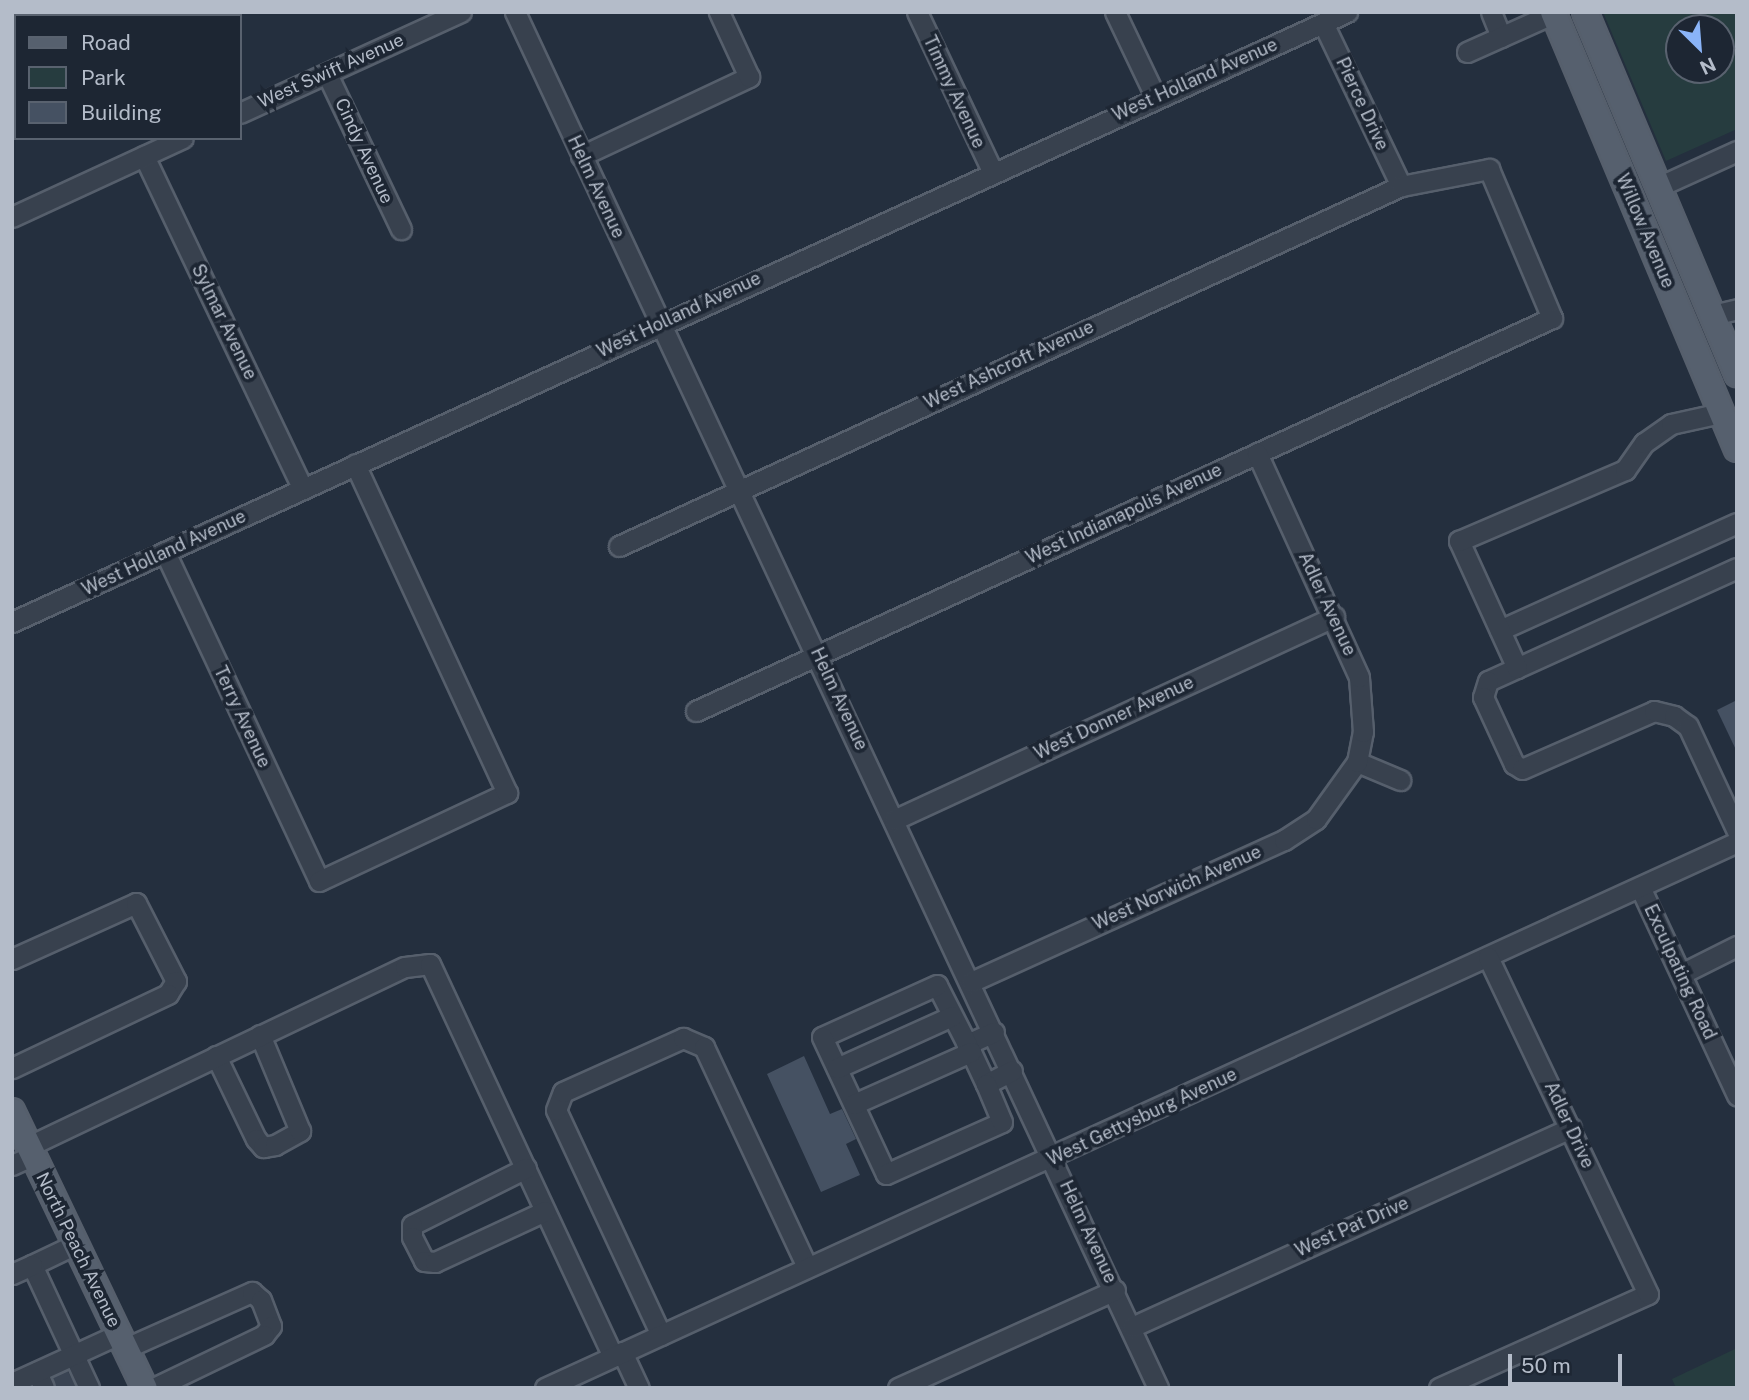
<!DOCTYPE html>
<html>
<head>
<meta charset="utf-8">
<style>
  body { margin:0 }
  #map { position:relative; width:1749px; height:1400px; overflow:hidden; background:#242f3e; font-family:"Public Sans",sans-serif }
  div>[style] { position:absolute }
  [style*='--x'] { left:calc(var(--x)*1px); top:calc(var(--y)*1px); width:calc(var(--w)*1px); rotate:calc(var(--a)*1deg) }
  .green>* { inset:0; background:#263c3f }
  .building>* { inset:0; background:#455162 }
  .minor-tunnel>* { height:19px; margin-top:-9.5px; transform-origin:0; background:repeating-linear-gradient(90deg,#3a4453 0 19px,transparent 0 29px) }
  .roads { filter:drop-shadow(2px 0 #565f6c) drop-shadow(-2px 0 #565f6c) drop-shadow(0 2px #565f6c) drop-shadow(0 -2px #565f6c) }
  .minor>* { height:19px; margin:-9.5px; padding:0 9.5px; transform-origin:9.5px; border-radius:9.5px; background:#38414e }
  .major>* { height:24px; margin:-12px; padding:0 12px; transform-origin:12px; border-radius:12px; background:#56606e }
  span { translate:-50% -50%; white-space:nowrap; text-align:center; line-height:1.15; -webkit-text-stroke:7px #1d2633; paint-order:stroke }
  .street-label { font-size:18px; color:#b4bcc9 }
  .frame { position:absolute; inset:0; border:14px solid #b4bcc9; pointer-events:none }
  .legend { position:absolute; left:14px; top:14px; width:228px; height:126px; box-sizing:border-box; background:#1d2633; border:2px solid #59626f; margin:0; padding:9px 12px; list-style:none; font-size:21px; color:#b4bcc9 }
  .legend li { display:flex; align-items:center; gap:14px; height:35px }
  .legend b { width:35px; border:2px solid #59626f }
  .north { position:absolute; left:1665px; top:14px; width:70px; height:70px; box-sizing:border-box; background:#1d2633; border:2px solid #59626f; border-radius:50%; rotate:155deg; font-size:19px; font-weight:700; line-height:28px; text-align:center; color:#b4bcc9 }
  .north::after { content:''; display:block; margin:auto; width:24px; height:32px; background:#8ab4f8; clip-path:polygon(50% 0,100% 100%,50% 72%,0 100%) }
  .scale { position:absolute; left:1508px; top:1354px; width:114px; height:32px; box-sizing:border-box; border:4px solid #b4bcc9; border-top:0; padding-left:9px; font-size:21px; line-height:24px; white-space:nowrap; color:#b4bcc9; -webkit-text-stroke:5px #1d2633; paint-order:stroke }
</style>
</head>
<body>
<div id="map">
  <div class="green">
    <i style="clip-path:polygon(evenodd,1603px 12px,1737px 12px,1737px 129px,1666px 161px,1603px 12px,1679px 28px,1721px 28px,1721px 70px,1679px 70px,1679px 28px)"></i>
    <i style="clip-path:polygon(1737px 1348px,1737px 1388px,1676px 1388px,1672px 1379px)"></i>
  </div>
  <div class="building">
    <i style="clip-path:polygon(1737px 700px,1737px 752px,1717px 710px)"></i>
    <i style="clip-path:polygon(804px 1056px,830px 1114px,842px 1109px,856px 1139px,846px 1144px,860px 1175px,821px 1192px,767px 1074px)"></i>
  </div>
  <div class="minor-tunnel">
    <i style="--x:55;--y:1387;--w:19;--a:-28"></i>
  </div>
  <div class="roads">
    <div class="minor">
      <i style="--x:515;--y:12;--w:1519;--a:64.95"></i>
      <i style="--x:917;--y:12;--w:176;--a:64.7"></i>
      <i style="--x:1115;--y:12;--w:95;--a:64.5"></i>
      <i style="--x:1491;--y:12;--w:27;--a:68"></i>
      <i style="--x:1323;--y:23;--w:181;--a:64.4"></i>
      <i style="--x:1467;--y:52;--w:95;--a:-24.1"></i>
      <i style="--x:327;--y:74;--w:172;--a:64.5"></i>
      <i style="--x:240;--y:113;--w:243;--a:-24.6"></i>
      <i style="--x:144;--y:156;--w:369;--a:64.5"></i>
      <i style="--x:581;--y:156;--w:186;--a:-25.2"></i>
      <i style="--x:749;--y:77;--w:72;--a:-114.8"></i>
      <i style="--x:1658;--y:187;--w:87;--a:-24.5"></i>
      <i style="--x:12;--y:217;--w:188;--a:-24.8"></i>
      <i style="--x:1712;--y:315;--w:26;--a:-13"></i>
      <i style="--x:619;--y:546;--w:861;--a:-24.72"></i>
      <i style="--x:1401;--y:186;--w:90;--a:-10.9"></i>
      <i style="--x:1489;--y:169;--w:162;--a:67.1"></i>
      <i style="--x:1552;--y:318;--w:942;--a:155.34"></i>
      <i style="--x:165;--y:552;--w:363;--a:64.9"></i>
      <i style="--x:319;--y:881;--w:208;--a:-25.1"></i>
      <i style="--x:507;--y:793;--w:362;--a:-114.8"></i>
      <i style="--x:1737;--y:568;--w:273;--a:155.6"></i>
      <i style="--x:1488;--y:681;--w:17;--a:107"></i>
      <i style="--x:1483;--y:697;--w:74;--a:65.2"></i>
      <i style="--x:1514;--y:764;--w:9;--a:32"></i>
      <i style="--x:1522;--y:769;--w:144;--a:-23.7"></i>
      <i style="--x:1654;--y:711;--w:21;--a:14"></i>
      <i style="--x:1674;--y:716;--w:17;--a:36"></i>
      <i style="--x:1688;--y:726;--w:116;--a:65"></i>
      <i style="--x:12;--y:622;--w:1468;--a:-24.56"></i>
      <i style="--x:1500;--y:630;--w:260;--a:-24.3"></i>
      <i style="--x:1517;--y:668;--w:140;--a:-114.5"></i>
      <i style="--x:1459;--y:541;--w:181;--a:-23.2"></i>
      <i style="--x:1625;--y:470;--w:33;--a:-55"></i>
      <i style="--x:1644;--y:443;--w:33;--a:-35"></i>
      <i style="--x:1671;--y:424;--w:51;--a:-12.4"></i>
      <i style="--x:1357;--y:762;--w:47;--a:22.7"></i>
      <i style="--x:894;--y:820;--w:485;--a:-24.8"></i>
      <i style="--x:1640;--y:887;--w:230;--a:65"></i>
      <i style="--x:12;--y:959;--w:136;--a:-24.3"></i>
      <i style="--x:136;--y:903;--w:88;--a:62.9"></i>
      <i style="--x:176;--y:981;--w:15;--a:122"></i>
      <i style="--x:168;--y:994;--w:173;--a:154.6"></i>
      <i style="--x:1681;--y:974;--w:63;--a:-26.6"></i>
      <i style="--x:971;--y:982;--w:344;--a:-24.4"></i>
      <i style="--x:1284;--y:840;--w:38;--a:-33"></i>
      <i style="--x:1316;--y:819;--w:70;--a:-54.3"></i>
      <i style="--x:1357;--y:762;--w:31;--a:-79"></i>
      <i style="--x:1363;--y:732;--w:55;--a:-94.2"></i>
      <i style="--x:1359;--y:677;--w:246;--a:-114.5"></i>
      <i style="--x:994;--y:1032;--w:30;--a:156"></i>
      <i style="--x:967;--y:1044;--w:9;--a:63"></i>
      <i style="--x:971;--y:1052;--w:35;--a:65"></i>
      <i style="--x:986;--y:1084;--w:29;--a:-27"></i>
      <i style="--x:967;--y:1044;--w:66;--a:-117"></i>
      <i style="--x:937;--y:985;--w:126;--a:155.7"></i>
      <i style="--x:822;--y:1037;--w:151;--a:65"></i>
      <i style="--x:886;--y:1174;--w:127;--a:-24.1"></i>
      <i style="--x:1002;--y:1122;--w:41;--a:-112.8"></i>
      <i style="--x:216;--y:1056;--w:92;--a:64.3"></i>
      <i style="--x:256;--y:1139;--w:11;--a:49"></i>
      <i style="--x:263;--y:1147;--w:12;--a:-9"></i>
      <i style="--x:275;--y:1145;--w:29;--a:-29"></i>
      <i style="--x:300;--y:1131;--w:104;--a:-112.6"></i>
      <i style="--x:837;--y:1068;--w:126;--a:-24.3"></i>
      <i style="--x:854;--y:1104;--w:128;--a:-24"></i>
      <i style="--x:29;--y:1146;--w:416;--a:-25.5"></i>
      <i style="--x:405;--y:967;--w:25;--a:-7"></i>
      <i style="--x:430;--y:964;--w:433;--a:65"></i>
      <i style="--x:12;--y:1165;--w:23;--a:-25"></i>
      <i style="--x:526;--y:1168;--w:127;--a:153.4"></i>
      <i style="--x:412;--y:1225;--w:12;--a:90"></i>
      <i style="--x:412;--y:1237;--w:27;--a:63"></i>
      <i style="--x:424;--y:1261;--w:11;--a:5"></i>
      <i style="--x:435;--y:1262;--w:121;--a:-24.9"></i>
      <i style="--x:76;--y:1244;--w:49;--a:154.5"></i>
      <i style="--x:32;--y:1265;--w:136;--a:65.1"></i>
      <i style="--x:12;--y:1274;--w:22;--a:-24"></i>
      <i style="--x:1132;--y:1327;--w:482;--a:-24.4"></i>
      <i style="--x:661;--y:1335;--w:248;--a:-115"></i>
      <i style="--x:556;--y:1110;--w:19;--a:-69"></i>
      <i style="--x:563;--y:1092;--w:132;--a:-24.2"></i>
      <i style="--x:683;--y:1038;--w:23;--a:23"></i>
      <i style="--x:704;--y:1047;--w:243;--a:64.9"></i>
      <i style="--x:126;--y:1348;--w:138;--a:-24"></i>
      <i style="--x:252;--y:1292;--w:12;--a:42"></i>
      <i style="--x:261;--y:1300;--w:28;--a:69"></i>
      <i style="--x:271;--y:1326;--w:11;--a:128"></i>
      <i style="--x:264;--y:1335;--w:122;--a:154.3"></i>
      <i style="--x:622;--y:1352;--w:40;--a:65"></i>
      <i style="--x:37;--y:1372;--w:17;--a:66"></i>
      <i style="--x:12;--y:1383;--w:118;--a:-24.6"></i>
      <i style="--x:545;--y:1388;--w:1311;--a:-24.61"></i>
      <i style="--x:898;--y:1388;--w:238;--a:-24.3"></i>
      <i style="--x:1439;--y:1388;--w:229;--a:-24.2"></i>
      <i style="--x:1648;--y:1294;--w:373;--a:-115.4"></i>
    </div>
    <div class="major">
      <i style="--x:1553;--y:12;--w:474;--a:67.2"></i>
      <i style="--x:1585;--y:12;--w:393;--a:67.2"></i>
      <i style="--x:12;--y:1111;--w:307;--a:64.4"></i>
    </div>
  </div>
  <div class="street-label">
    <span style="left:331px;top:71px;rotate:-24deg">West Swift Avenue</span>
    <span style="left:1195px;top:80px;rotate:-24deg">West Holland Avenue</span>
    <span style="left:954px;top:92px;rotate:65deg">Timmy Avenue</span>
    <span style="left:1362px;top:104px;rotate:65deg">Pierce Drive</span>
    <span style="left:364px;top:151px;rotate:65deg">Cindy Avenue</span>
    <span style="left:596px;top:187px;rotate:65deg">Helm Avenue</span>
    <span style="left:1645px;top:231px;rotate:67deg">Willow Avenue</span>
    <span style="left:679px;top:315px;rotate:-25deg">West Holland Avenue</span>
    <span style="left:224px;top:322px;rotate:64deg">Sylmar Avenue</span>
    <span style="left:1009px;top:365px;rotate:-25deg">West Ashcroft Avenue</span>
    <span style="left:1124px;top:514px;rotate:-25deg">West Indianapolis Avenue</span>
    <span style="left:164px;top:553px;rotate:-25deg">West Holland Avenue</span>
    <span style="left:1327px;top:604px;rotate:65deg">Adler Avenue</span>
    <span style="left:839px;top:699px;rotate:65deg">Helm Avenue</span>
    <span style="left:242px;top:717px;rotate:65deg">Terry Avenue</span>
    <span style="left:1114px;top:718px;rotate:-25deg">West Donner Avenue</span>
    <span style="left:1177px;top:888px;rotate:-24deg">West Norwich Avenue</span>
    <span style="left:1680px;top:972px;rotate:65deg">Exculpating Road</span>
    <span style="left:1142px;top:1117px;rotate:-25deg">West Gettysburg Avenue</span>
    <span style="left:1569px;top:1125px;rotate:65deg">Adler Drive</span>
    <span style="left:1352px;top:1227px;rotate:-24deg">West Pat Drive</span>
    <span style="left:1088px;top:1232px;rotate:65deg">Helm Avenue</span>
    <span style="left:78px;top:1250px;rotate:64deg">North Peach Avenue</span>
  </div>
  <div class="frame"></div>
  <ul class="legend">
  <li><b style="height:9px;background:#56606e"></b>Road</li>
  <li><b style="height:19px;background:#263c3f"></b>Park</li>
  <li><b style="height:19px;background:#455162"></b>Building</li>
  </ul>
  <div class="north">N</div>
  <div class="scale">50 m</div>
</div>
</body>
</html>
